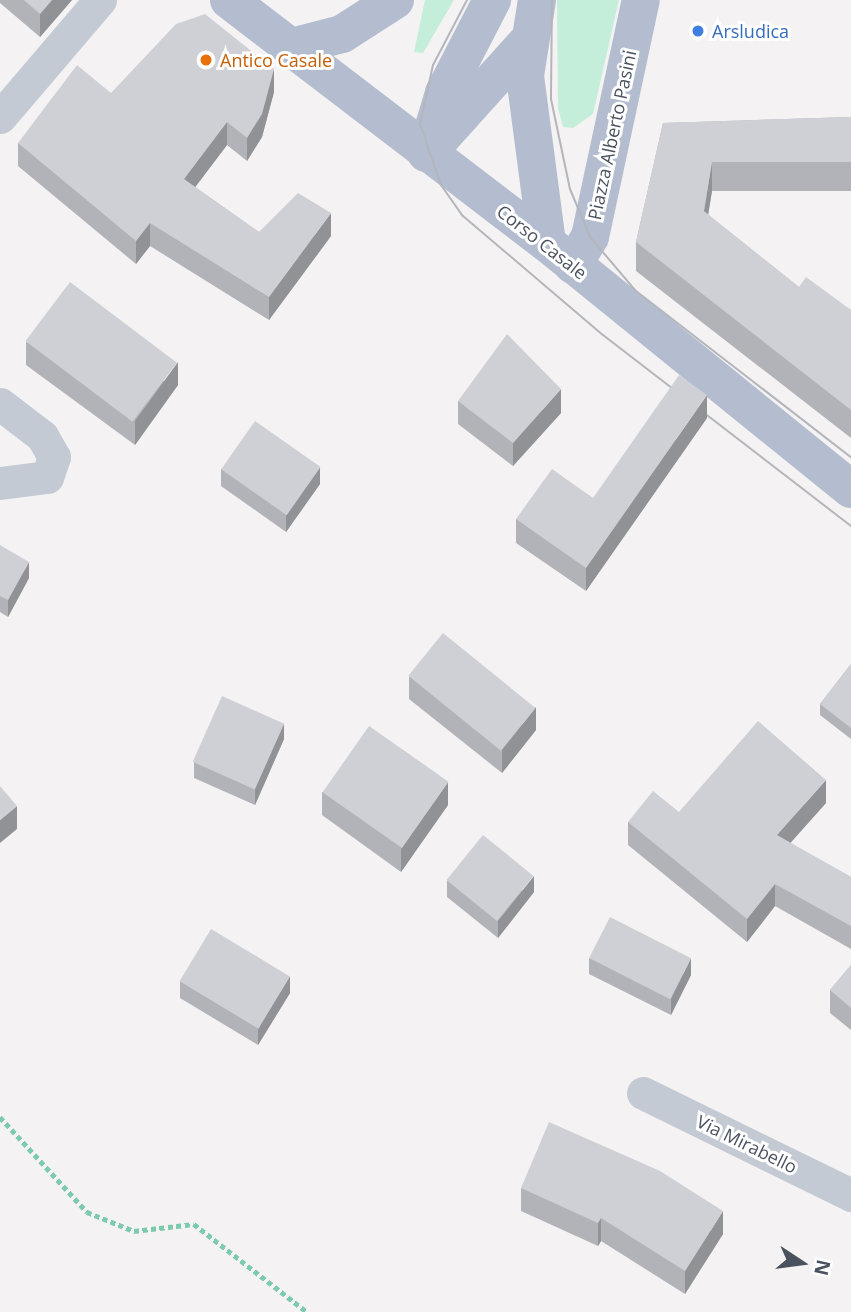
<!DOCTYPE html>
<html>
<head>
<meta charset="utf-8">
<style>
  body { margin:0 }
  #map { position:relative; width:851px; height:1312px; overflow:hidden; background:#f4f2f2; font-family:"Open Sans",sans-serif }
  div>[style] { position:absolute }
  [style*='--x'] { left:calc(var(--x)*1px); top:calc(var(--y)*1px); width:calc(var(--w)*1px); rotate:calc(var(--a)*1deg) }
  .green>* { inset:0; background:#c4eeda }
  .path>* { height:4.5px; margin-top:-2.25px; transform-origin:0; background:repeating-linear-gradient(90deg,#7dcbaf 0 5px,transparent 0 8.5px) }
  .street>* { height:33px; margin:-16.5px; padding:0 16.5px; transform-origin:16.5px; border-radius:16.5px; background:#c4cad3 }
  .primary>* { height:38px; margin:-19px; padding:0 19px; transform-origin:19px; border-radius:19px; background:#b3bdcf }
  .tram>* { height:2px; margin:-1px; padding:0 1px; transform-origin:1px; border-radius:1px; background:#b4b6bc }
  .wall>* { inset:0; background:#b2b3b8 }
  .shaded-wall>* { inset:0; background:#919296 }
  .building>* { inset:0; background:#cfd0d6; transform-origin:0 0 }
  .dots>* { width:19px; height:19px; translate:-50% -50%; box-sizing:border-box; border:4px solid #fff; border-radius:50% }
  span { translate:-50% -50%; white-space:nowrap; text-align:center; line-height:1.15; -webkit-text-stroke:6px #fff; paint-order:stroke }
  .shop-label { font-size:18px; color:#366cbe }
  .left { translate:0 -50%; text-align:left }
  .food-label { font-size:18px; color:#c56008 }
  .street-label { font-size:18px; color:#4a525f }
  .north { position:absolute; left:767px; top:1228px; width:70px; height:70px; -webkit-text-stroke:5px #fff; paint-order:stroke; rotate:103deg; font-size:19px; font-weight:700; line-height:28px; text-align:center; color:#4a525f }
  .north::after { content:''; display:block; margin:auto; width:24px; height:32px; background:#4a525f; clip-path:polygon(50% 0,100% 100%,50% 72%,0 100%) }
</style>
</head>
<body>
<div id="map">
  <div class="green">
    <i style="clip-path:polygon(425px 0,454px 0,423px 53px,414px 52px)"></i>
    <i style="clip-path:polygon(557px 0,619px 0,593px 114px,573px 128px,563px 127px,558px 108px)"></i>
  </div>
  <div class="path">
    <i style="--x:0;--y:1117;--w:129;--a:47.5"></i>
    <i style="--x:87;--y:1212;--w:51;--a:22"></i>
    <i style="--x:134;--y:1231;--w:60;--a:-6.7"></i>
    <i style="--x:194;--y:1224;--w:143;--a:37.9"></i>
  </div>
  <div class="street">
    <i style="--x:0;--y:117;--w:154;--a:-49.5"></i>
    <i style="--x:0;--y:404;--w:53;--a:37.3"></i>
    <i style="--x:42;--y:436;--w:24;--a:60"></i>
    <i style="--x:54;--y:457;--w:21;--a:109"></i>
    <i style="--x:47;--y:477;--w:47;--a:172.7"></i>
    <i style="--x:643;--y:1093;--w:232;--a:26.1"></i>
  </div>
  <div class="primary">
    <i style="--x:229;--y:0;--w:400;--a:37.4"></i>
    <i style="--x:547;--y:243;--w:391;--a:39"></i>
    <i style="--x:537;--y:0;--w:77;--a:99"></i>
    <i style="--x:525;--y:76;--w:168;--a:82.5"></i>
    <i style="--x:292;--y:47;--w:52;--a:-14.6"></i>
    <i style="--x:342;--y:34;--w:63;--a:-32.7"></i>
    <i style="--x:430;--y:150;--w:148;--a:-48"></i>
    <i style="--x:426;--y:153;--w:63;--a:-73.3"></i>
    <i style="--x:444;--y:93;--w:105;--a:-62.7"></i>
    <i style="--x:573;--y:265;--w:33;--a:-59"></i>
    <i style="--x:590;--y:237;--w:242;--a:-77.9"></i>
  </div>
  <div class="tram">
    <i style="--x:467;--y:0;--w:73;--a:117.6"></i>
    <i style="--x:433;--y:65;--w:60;--a:102.4"></i>
    <i style="--x:420;--y:124;--w:65;--a:71"></i>
    <i style="--x:441;--y:185;--w:38;--a:55"></i>
    <i style="--x:463;--y:216;--w:184;--a:40.4"></i>
    <i style="--x:603;--y:335;--w:313;--a:37.6"></i>
    <i style="--x:552;--y:0;--w:99;--a:90.6"></i>
    <i style="--x:551;--y:99;--w:92;--a:78.1"></i>
    <i style="--x:570;--y:189;--w:52;--a:67.4"></i>
    <i style="--x:590;--y:237;--w:71;--a:49.6"></i>
    <i style="--x:636;--y:291;--w:272;--a:37.7"></i>
  </div>
  <div class="wall">
    <i style="clip-path:polygon(0 0,72px 0,40px 37px,0 3px)"></i>
    <i style="clip-path:polygon(274px 92px,262px 137px,247px 161px,227px 145px,195px 187px,259px 232px,331px 236px,269px 320px,150px 246px,136px 264px,18px 166px,18px 143px)"></i>
    <i style="clip-path:polygon(851px 117px,851px 191px,712px 191px,708px 215px,799px 287px,851px 310px,851px 438px,636px 271px,636px 242px,663px 123px)"></i>
    <i style="clip-path:polygon(26px 342px,178px 385px,135px 445px,26px 365px)"></i>
    <i style="clip-path:polygon(458px 401px,561px 413px,513px 466px,458px 424px)"></i>
    <i style="clip-path:polygon(707px 418px,586px 591px,516px 543px,516px 519px,593px 498px)"></i>
    <i style="clip-path:polygon(221px 469px,320px 484px,286px 532px,221px 486px)"></i>
    <i style="clip-path:polygon(0 545px,29px 578px,8px 617px,0 612px)"></i>
    <i style="clip-path:polygon(851px 664px,851px 739px,820px 715px,820px 704px)"></i>
    <i style="clip-path:polygon(409px 676px,536px 730px,502px 773px,409px 699px)"></i>
    <i style="clip-path:polygon(284px 739px,255px 805px,194px 778px,194px 762px)"></i>
    <i style="clip-path:polygon(322px 792px,448px 805px,401px 872px,322px 815px)"></i>
    <i style="clip-path:polygon(826px 803px,790px 843px,851px 877px,851px 949px,775px 906px,747px 942px,628px 845px,628px 822px,679px 812px)"></i>
    <i style="clip-path:polygon(447px 880px,534px 892px,498px 938px,447px 897px)"></i>
    <i style="clip-path:polygon(589px 958px,691px 975px,671px 1015px,589px 974px)"></i>
    <i style="clip-path:polygon(851px 965px,851px 1030px,830px 1013px,830px 990px)"></i>
    <i style="clip-path:polygon(180px 981px,290px 993px,258px 1045px,180px 998px)"></i>
    <i style="clip-path:polygon(521px 1188px,723px 1234px,685px 1294px,601px 1241px,598px 1246px,521px 1211px)"></i>
  </div>
  <div class="shaded-wall">
    <i style="clip-path:polygon(52px 0,72px 0,40px 37px,40px 14px)"></i>
    <i style="clip-path:polygon(274px 69px,274px 92px,262px 137px,247px 161px,247px 138px)"></i>
    <i style="clip-path:polygon(227px 122px,227px 145px,184px 202px,184px 179px)"></i>
    <i style="clip-path:polygon(712px 162px,712px 191px,704px 240px,704px 211px)"></i>
    <i style="clip-path:polygon(331px 213px,331px 236px,269px 320px,269px 297px)"></i>
    <i style="clip-path:polygon(150px 223px,150px 246px,136px 264px,136px 241px)"></i>
    <i style="clip-path:polygon(178px 362px,178px 385px,135px 445px,135px 421px)"></i>
    <i style="clip-path:polygon(561px 389px,561px 413px,513px 466px,513px 443px)"></i>
    <i style="clip-path:polygon(707px 395px,707px 418px,586px 591px,586px 568px)"></i>
    <i style="clip-path:polygon(320px 467px,320px 484px,286px 532px,286px 515px)"></i>
    <i style="clip-path:polygon(29px 562px,29px 578px,8px 617px,8px 600px)"></i>
    <i style="clip-path:polygon(536px 707px,536px 730px,502px 773px,502px 750px)"></i>
    <i style="clip-path:polygon(284px 723px,284px 739px,255px 805px,255px 788px)"></i>
    <i style="clip-path:polygon(826px 780px,826px 803px,777px 858px,777px 835px)"></i>
    <i style="clip-path:polygon(448px 782px,448px 805px,401px 872px,401px 849px)"></i>
    <i style="clip-path:polygon(17px 806px,17px 829px,0 843px,0 820px)"></i>
    <i style="clip-path:polygon(534px 876px,534px 892px,498px 938px,498px 921px)"></i>
    <i style="clip-path:polygon(775px 884px,775px 906px,747px 942px,747px 919px)"></i>
    <i style="clip-path:polygon(691px 958px,691px 975px,671px 1015px,671px 999px)"></i>
    <i style="clip-path:polygon(290px 976px,290px 993px,258px 1045px,258px 1029px)"></i>
    <i style="clip-path:polygon(723px 1211px,723px 1234px,685px 1294px,685px 1271px)"></i>
    <i style="clip-path:polygon(601px 1218px,601px 1241px,598px 1246px,598px 1223px)"></i>
  </div>
  <div class="building">
    <i style="clip-path:polygon(24px 0,52px 0,40px 14px)"></i>
    <i style="clip-path:polygon(205px 14px,274px 69px,262px 114px,247px 138px,227px 122px,184px 179px,259px 232px,298px 193px,331px 213px,269px 297px,150px 223px,136px 241px,18px 143px,77px 65px,111px 93px,176px 24px)"></i>
    <i style="clip-path:polygon(851px 117px,851px 162px,712px 162px,704px 211px,799px 287px,806px 277px,851px 310px,851px 410px,636px 242px,663px 123px)"></i>
    <i style="left:70px;top:282px;width:134px;height:74px;rotate:37deg"></i>
    <i style="clip-path:polygon(507px 334px,561px 389px,513px 443px,458px 401px)"></i>
    <i style="clip-path:polygon(679px 375px,707px 395px,586px 568px,516px 519px,552px 469px,593px 498px)"></i>
    <i style="left:255px;top:421px;width:80px;height:59px;rotate:35deg"></i>
    <i style="clip-path:polygon(0 545px,29px 562px,8px 600px,0 596px)"></i>
    <i style="left:443px;top:633px;width:119px;height:55px;rotate:39deg"></i>
    <i style="clip-path:polygon(851px 664px,851px 728px,820px 704px)"></i>
    <i style="left:222px;top:696px;width:68px;height:72px;rotate:24deg"></i>
    <i style="clip-path:polygon(758px 721px,826px 780px,777px 835px,851px 877px,851px 926px,775px 884px,747px 919px,628px 822px,653px 791px,679px 812px)"></i>
    <i style="left:369px;top:726px;width:97px;height:81px;rotate:35deg"></i>
    <i style="clip-path:polygon(0 786px,17px 806px,0 820px)"></i>
    <i style="left:483px;top:835px;width:65px;height:58px;rotate:39deg"></i>
    <i style="left:610px;top:917px;width:91px;height:46px;rotate:27deg"></i>
    <i style="left:211px;top:929px;width:92px;height:61px;rotate:31deg"></i>
    <i style="clip-path:polygon(851px 965px,851px 1008px,830px 990px)"></i>
    <i style="clip-path:polygon(549px 1122px,660px 1171px,723px 1211px,685px 1271px,601px 1218px,598px 1223px,521px 1188px)"></i>
  </div>
  <div class="dots">
    <i style="left:698px;top:31px;background:#3f7fe0"></i>
    <i style="left:206px;top:60px;background:#e8710a"></i>
  </div>
  <div class="shop-label">
    <span class="left" style="left:712px;top:31px">Arsludica</span>
  </div>
  <div class="food-label">
    <span class="left" style="left:220px;top:60px">Antico Casale</span>
  </div>
  <div class="street-label">
    <span style="left:612px;top:135px;rotate:-78deg">Piazza Alberto Pasini</span>
    <span style="left:542px;top:242px;rotate:38deg">Corso Casale</span>
    <span style="left:747px;top:1144px;rotate:26deg">Via Mirabello</span>
  </div>
  <div class="north">N</div>
</div>
</body>
</html>
